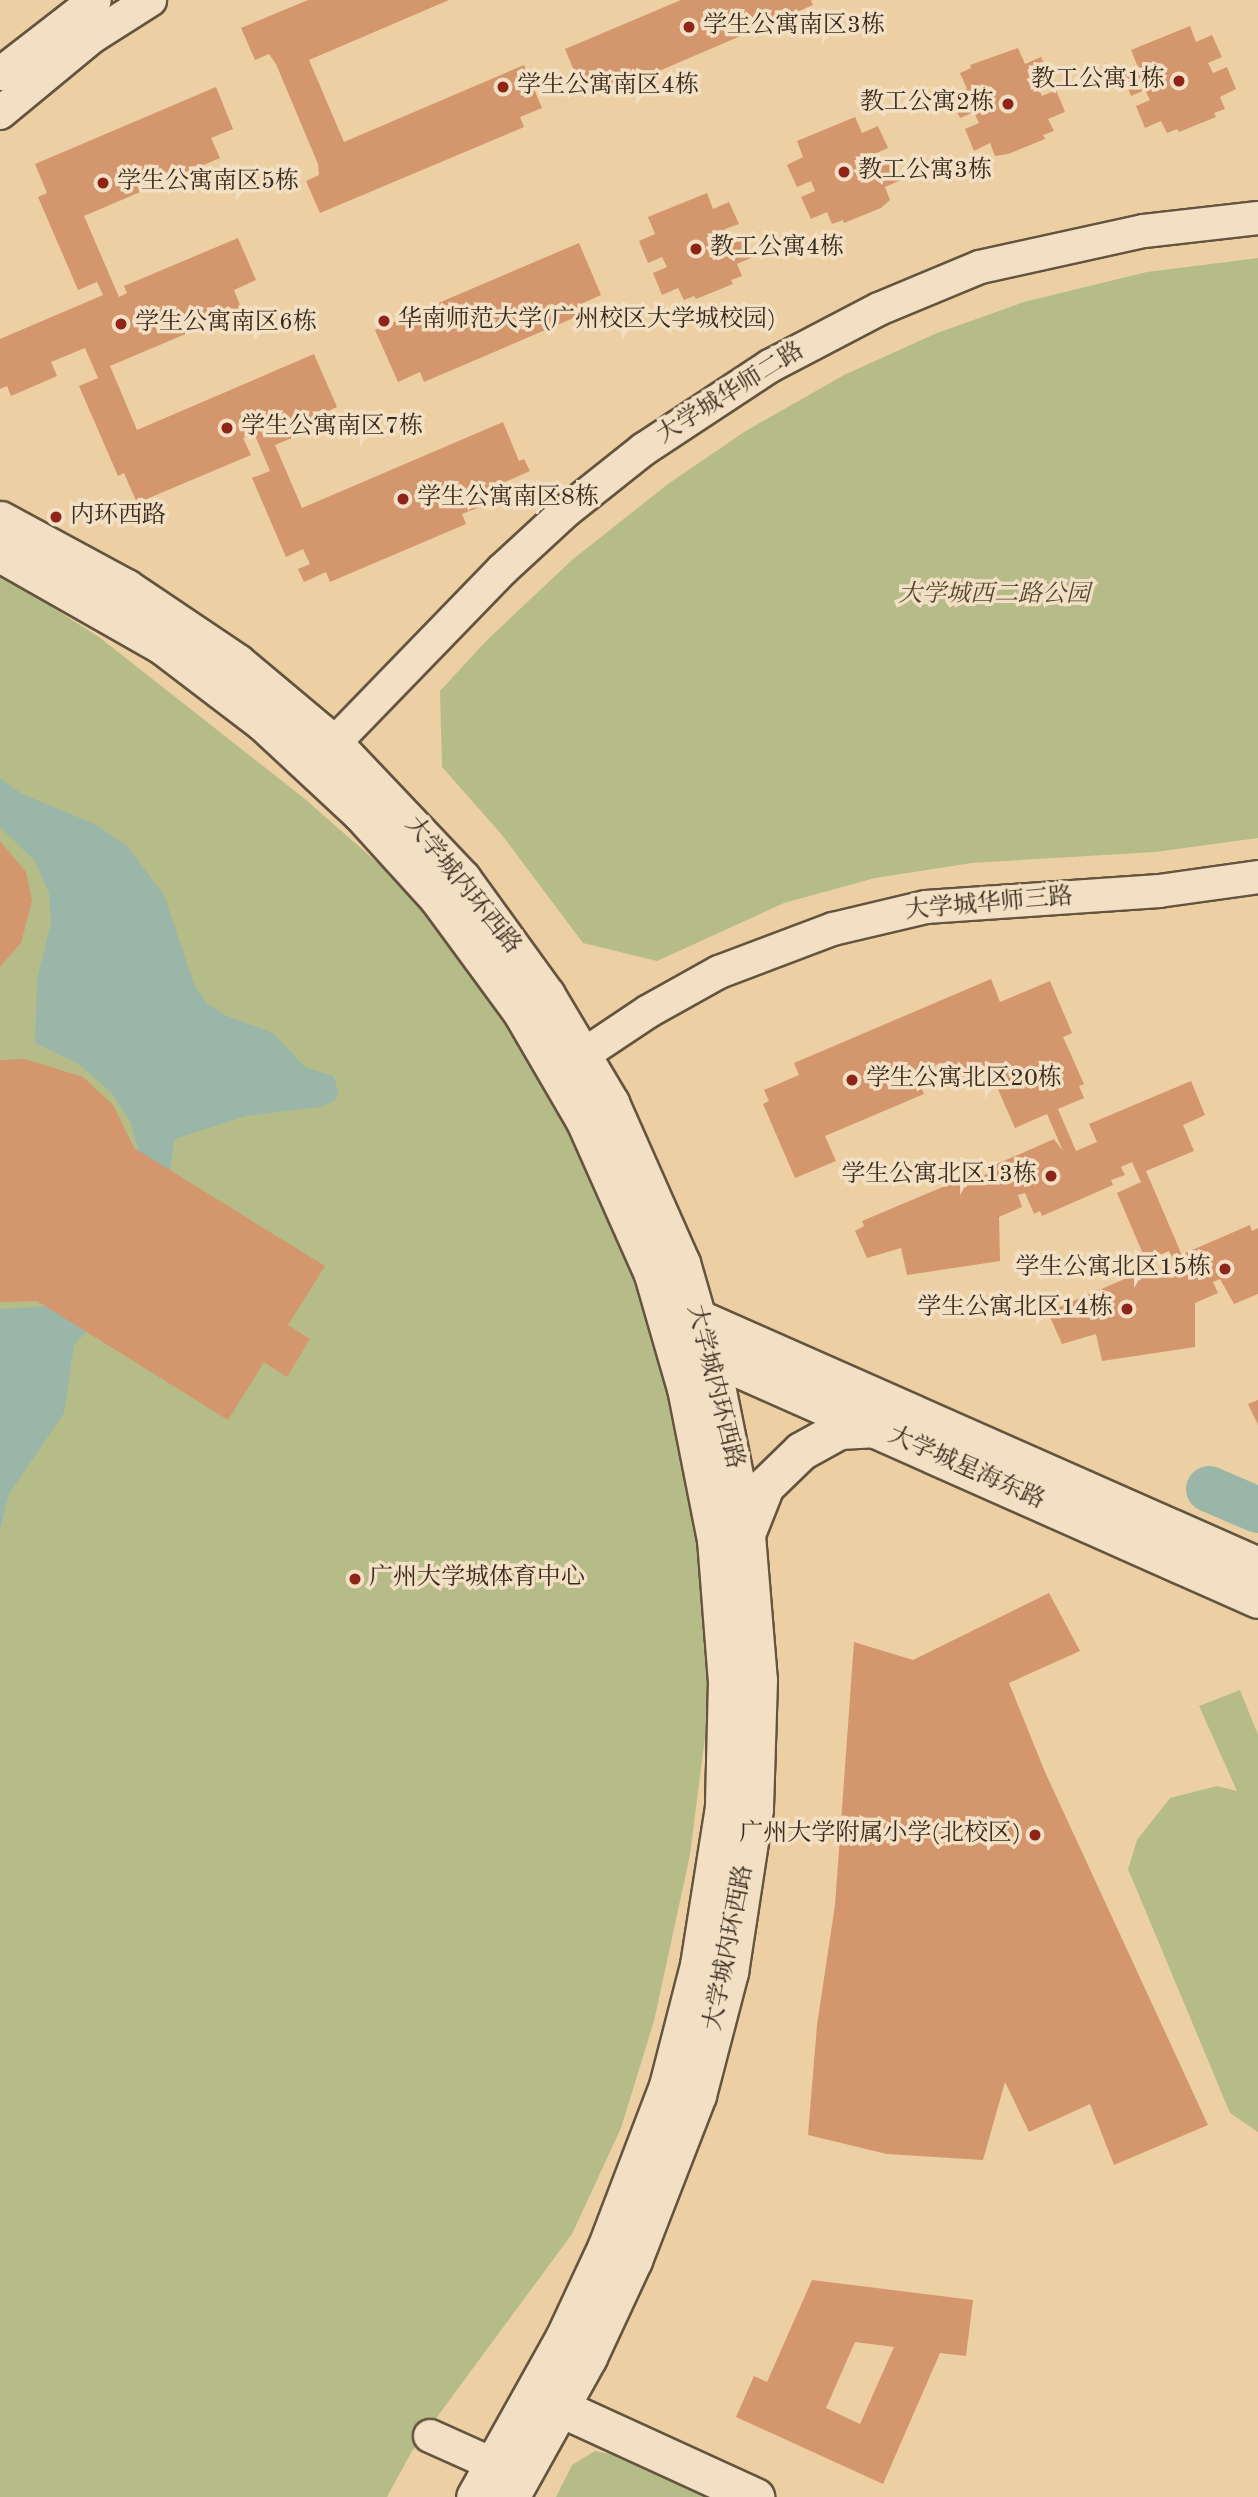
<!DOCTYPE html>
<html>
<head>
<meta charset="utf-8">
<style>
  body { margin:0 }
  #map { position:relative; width:1258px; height:2497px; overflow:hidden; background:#ecd0a4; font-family:"Old Standard TT","Noto Serif SC",serif }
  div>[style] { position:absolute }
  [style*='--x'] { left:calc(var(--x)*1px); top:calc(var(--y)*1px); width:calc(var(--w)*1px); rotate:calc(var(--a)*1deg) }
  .green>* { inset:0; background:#b6bc87 }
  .water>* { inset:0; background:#99b6a9 }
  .river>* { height:46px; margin:-23px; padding:0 23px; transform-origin:23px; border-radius:23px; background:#99b6a9 }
  .building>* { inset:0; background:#d3966d }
  .roads { filter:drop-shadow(2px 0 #645440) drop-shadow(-2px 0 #645440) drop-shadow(0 2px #645440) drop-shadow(0 -2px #645440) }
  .tertiary>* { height:32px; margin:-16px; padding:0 16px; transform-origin:16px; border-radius:16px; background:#f3e0c4 }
  .secondary>* { height:37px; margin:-18.5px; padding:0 18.5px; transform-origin:18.5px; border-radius:18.5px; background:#f3e0c4 }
  .dots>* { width:19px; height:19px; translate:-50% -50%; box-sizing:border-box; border:4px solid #f3e0c4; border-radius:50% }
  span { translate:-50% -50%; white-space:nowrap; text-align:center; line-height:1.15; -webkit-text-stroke:7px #f3e0c4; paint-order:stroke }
  .poi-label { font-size:24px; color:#372b1f }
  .left { translate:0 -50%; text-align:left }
  .right { translate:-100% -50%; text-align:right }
  .street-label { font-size:24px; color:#372b1f }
  .park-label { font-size:24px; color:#504834; font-style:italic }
</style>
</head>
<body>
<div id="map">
  <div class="green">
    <i style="clip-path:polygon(1258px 258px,1258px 838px,1155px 852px,972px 863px,875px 878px,784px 903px,657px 961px,583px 943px,502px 835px,442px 767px,440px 691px,486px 641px,572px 560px,668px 484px,744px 432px,844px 375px,937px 333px,1024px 302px,1147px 272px)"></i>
    <i style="clip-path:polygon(0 574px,99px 637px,305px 799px,420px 900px,559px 1090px,635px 1253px,708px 1485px,713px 1674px,690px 1855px,654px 2021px,621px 2128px,572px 2234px,412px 2451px,387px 2497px,0 2497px)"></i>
    <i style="clip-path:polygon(1240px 1690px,1258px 1735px,1258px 2132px,1230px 2113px,1128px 1869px,1137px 1840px,1170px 1798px,1217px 1786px,1237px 1791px,1199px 1706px)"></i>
    <i style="clip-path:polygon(595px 2451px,615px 2455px,708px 2497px,556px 2497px,572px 2465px)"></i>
  </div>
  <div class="water">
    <i style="clip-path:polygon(0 778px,22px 794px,95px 824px,127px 846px,164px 895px,194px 984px,206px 1003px,227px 1016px,273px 1033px,305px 1067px,333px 1076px,339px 1092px,334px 1101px,320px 1107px,246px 1116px,175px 1139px,169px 1177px,104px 1313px,74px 1345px,64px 1413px,9px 1494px,0 1530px,0 1309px,50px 1306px,139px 1152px,130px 1120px,111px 1092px,77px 1063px,35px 1043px,37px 980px,51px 922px,49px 893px,35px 861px,0 827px)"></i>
  </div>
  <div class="river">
    <i style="--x:1209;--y:1489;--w:53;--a:23.2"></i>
  </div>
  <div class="building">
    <i style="clip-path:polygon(308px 0,449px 0,309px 60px,344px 142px,524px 65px,542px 108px,520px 117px,524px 127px,320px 213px,306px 181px,319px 175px,318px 164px,276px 64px,269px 54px,255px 60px,241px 28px)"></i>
    <i style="clip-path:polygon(681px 0,811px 0,813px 5px,610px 92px,606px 82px,583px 92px,565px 49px)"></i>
    <i style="clip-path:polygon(1190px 26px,1196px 42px,1212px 35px,1222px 57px,1208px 63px,1213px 73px,1227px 67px,1236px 89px,1220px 97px,1225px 109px,1214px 113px,1216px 117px,1179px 132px,1177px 129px,1167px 133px,1161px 121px,1145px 128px,1136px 106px,1150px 100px,1145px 90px,1131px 96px,1122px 74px,1138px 67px,1131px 50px)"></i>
    <i style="clip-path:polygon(1018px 48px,1025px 64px,1041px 57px,1051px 79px,1037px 85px,1042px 96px,1056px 90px,1065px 112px,1048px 119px,1054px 131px,1043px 135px,1045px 139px,1008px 154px,995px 156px,990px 143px,974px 151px,965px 129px,979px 123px,974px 112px,960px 118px,950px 96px,967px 89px,960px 73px,971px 68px,970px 65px)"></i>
    <i style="clip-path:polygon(216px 87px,233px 129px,211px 138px,220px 158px,84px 216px,119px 297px,127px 293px,124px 286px,238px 238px,256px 280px,234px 290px,242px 310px,110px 366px,137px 430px,314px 354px,337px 407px,314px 417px,318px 427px,275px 445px,302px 508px,503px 422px,519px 461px,524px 459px,530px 471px,480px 493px,485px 505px,462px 514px,466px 524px,330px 582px,326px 572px,304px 582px,298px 569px,310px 564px,303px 549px,286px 557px,252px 478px,270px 471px,254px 433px,243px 438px,251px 455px,137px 503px,124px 473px,118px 476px,79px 386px,98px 378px,85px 348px,51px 362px,57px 376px,11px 396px,7px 386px,0 389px,0 339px,103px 295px,97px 282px,78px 290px,38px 197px,47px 193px,35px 164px)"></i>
    <i style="clip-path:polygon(855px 117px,862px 133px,878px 126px,888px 148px,874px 154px,878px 164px,892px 158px,901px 180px,885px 187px,890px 200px,881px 208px,844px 223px,843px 220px,832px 224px,827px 212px,811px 219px,801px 197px,815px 191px,811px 181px,797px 187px,787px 165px,803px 157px,797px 141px)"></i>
    <i style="clip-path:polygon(707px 193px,713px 209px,729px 202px,739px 224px,725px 229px,730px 240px,744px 235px,753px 257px,737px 264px,742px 276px,731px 280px,733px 284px,696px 299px,694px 296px,684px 300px,678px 288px,662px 295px,653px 273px,667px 267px,662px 257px,648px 263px,639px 241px,655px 234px,648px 217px)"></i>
    <i style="clip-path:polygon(579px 243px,601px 295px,579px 305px,583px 314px,424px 382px,420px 372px,398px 382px,375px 330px)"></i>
    <i style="clip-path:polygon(0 841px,26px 872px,32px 901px,21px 943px,0 967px)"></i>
    <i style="clip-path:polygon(991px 979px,1000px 1002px,1050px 981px,1072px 1033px,1063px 1037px,1084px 1084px,1079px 1086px,1084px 1098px,1058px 1109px,1076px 1151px,1097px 1142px,1089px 1124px,1191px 1081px,1205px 1115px,1183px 1125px,1194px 1151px,1146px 1171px,1184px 1260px,1185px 1253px,1250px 1225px,1252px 1231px,1258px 1228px,1258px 1294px,1234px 1304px,1220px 1279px,1213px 1282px,1218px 1293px,1195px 1303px,1195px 1347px,1102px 1361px,1096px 1334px,1062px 1344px,1050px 1317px,1059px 1313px,1057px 1308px,1148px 1269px,1150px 1274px,1163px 1268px,1167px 1277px,1178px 1272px,1169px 1251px,1146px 1261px,1117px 1193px,1141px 1182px,1132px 1162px,1121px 1167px,1125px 1175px,1111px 1180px,1113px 1185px,1042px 1216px,1040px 1211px,1034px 1214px,1025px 1193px,1018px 1195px,1022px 1207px,999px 1217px,1000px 1261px,907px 1275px,901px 1248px,867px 1258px,855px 1231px,864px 1226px,862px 1221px,964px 1178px,966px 1183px,992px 1172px,990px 1167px,1054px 1139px,1063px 1151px,1047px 1114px,1015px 1128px,992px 1076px,1001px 1073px,997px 1063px,948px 1084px,939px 1064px,915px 1074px,924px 1094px,825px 1136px,836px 1161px,795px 1178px,763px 1104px,769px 1101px,764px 1090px,799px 1075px,794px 1063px)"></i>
    <i style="clip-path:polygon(25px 1059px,83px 1077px,113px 1105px,134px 1148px,325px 1266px,288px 1325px,310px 1339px,287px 1377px,264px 1362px,228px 1420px,37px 1301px,0 1302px,0 1060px)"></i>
    <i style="clip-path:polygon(1258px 1400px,1258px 1425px,1248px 1404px)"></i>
    <i style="clip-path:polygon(1049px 1593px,1080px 1651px,1009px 1683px,1045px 1772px,1208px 2125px,1114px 2165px,1090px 2104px,1029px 2132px,1005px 2082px,983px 2160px,887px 2154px,808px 2135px,817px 2025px,835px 1905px,854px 1642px,913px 1660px)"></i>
    <i style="clip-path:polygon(evenodd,812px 2280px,973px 2300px,966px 2356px,940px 2353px,883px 2484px,736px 2417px,754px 2376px,767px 2382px,812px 2280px,855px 2342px,894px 2347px,860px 2424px,826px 2408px,855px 2342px)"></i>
  </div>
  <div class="roads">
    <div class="tertiary">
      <i style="--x:0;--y:74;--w:120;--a:-37.9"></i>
      <i style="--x:0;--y:113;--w:119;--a:-39.6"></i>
      <i style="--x:92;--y:37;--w:69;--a:-32.5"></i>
      <i style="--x:317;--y:761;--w:266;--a:-45.9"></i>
      <i style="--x:502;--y:570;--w:87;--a:-42.7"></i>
      <i style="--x:566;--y:511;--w:100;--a:-38.5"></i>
      <i style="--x:644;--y:449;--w:151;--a:-33.4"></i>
      <i style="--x:770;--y:366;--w:123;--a:-27.6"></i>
      <i style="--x:879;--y:309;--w:109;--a:-22.6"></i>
      <i style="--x:980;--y:267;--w:168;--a:-12.4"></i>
      <i style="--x:1144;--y:231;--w:115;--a:-6.5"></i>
      <i style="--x:583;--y:1055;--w:79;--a:-33.7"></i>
      <i style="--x:649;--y:1011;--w:80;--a:-29.1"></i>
      <i style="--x:719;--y:972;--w:122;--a:-20.7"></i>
      <i style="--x:833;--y:929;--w:96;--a:-13.3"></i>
      <i style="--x:926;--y:907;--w:234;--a:-3.9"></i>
      <i style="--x:1159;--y:891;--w:100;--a:-8"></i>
      <i style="--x:430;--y:2436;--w:93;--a:24.1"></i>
    </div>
    <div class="secondary">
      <i style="--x:0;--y:520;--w:143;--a:28.4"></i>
      <i style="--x:126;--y:588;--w:134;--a:34"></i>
      <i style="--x:237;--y:663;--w:126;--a:39.9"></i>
      <i style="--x:334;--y:744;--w:186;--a:46.5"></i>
      <i style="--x:462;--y:879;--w:143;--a:54.1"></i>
      <i style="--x:546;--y:995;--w:126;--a:59.3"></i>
      <i style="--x:610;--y:1103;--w:175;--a:66.1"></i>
      <i style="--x:681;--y:1263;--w:123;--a:73.9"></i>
      <i style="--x:715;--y:1381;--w:157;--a:78.6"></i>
      <i style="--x:746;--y:1535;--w:145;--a:85.3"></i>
      <i style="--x:758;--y:1680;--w:129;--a:91.8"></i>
      <i style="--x:754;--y:1809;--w:165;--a:98.7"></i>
      <i style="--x:729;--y:1972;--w:127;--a:104.6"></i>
      <i style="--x:697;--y:2095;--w:177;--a:111.2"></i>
      <i style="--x:633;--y:2260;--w:107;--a:114.9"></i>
      <i style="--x:588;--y:2357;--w:160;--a:119.1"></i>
      <i style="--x:0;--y:553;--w:186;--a:29.6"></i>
      <i style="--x:162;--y:645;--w:127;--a:37.3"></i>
      <i style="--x:263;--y:722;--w:134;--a:42.9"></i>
      <i style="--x:361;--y:813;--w:115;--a:47.8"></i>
      <i style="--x:438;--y:898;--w:140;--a:53.7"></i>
      <i style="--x:521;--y:1011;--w:127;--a:59.8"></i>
      <i style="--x:585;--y:1121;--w:167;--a:66"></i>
      <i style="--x:653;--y:1274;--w:119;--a:73.9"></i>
      <i style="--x:686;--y:1388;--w:154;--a:78.8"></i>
      <i style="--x:716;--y:1539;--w:142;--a:85.6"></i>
      <i style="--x:727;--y:1681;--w:126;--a:91.4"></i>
      <i style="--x:724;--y:1807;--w:160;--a:99"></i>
      <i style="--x:699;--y:1965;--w:125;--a:104.4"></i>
      <i style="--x:668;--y:2086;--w:173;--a:110.9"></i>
      <i style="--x:606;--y:2248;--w:99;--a:115"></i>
      <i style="--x:564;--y:2338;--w:182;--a:119.2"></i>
      <i style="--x:697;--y:1318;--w:613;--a:23.85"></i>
      <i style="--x:693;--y:1348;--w:618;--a:23.95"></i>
      <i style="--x:746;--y:1534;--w:52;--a:-68.4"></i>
      <i style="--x:765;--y:1486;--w:50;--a:-44.2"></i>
      <i style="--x:801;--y:1451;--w:43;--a:-28.9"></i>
      <i style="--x:839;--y:1430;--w:34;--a:-3"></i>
      <i style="--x:539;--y:2398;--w:238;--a:24.6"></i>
    </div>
  </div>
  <div class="dots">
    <i style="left:689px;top:27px;background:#8f2418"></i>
    <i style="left:1179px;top:81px;background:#8f2418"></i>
    <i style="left:503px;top:87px;background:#8f2418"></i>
    <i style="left:1008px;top:104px;background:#8f2418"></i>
    <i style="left:844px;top:172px;background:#8f2418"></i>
    <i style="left:103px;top:183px;background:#8f2418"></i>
    <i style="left:696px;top:249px;background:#8f2418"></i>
    <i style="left:384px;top:321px;background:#8f2418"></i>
    <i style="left:121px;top:324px;background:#8f2418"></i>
    <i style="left:227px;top:428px;background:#8f2418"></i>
    <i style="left:403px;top:499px;background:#8f2418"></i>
    <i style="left:56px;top:517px;background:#8f2418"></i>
    <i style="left:852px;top:1080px;background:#8f2418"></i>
    <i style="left:1051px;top:1176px;background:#8f2418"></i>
    <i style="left:1225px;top:1269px;background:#8f2418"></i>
    <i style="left:1127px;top:1309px;background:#8f2418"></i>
    <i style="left:355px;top:1579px;background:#8f2418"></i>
    <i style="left:1035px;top:1835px;background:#8f2418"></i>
  </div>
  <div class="poi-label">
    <span class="left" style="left:703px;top:27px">学生公寓南区3栋</span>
    <span class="right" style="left:1165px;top:81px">教工公寓1栋</span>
    <span class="left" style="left:517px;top:87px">学生公寓南区4栋</span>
    <span class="right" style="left:994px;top:104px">教工公寓2栋</span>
    <span class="left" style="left:858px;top:172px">教工公寓3栋</span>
    <span class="left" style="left:117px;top:183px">学生公寓南区5栋</span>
    <span class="left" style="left:710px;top:249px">教工公寓4栋</span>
    <span class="left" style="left:398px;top:321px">华南师范大学(广州校区大学城校园)</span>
    <span class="left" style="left:135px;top:324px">学生公寓南区6栋</span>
    <span class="left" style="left:241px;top:428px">学生公寓南区7栋</span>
    <span class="left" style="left:417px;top:499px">学生公寓南区8栋</span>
    <span class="left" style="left:70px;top:517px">内环西路</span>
    <span class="left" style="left:866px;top:1080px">学生公寓北区20栋</span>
    <span class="right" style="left:1037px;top:1176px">学生公寓北区13栋</span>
    <span class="right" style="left:1211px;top:1269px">学生公寓北区15栋</span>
    <span class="right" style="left:1113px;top:1309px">学生公寓北区14栋</span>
    <span class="left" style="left:369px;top:1579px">广州大学城体育中心</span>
    <span class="right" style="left:1021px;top:1835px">广州大学附属小学(北校区)</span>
  </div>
  <div class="street-label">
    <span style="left:731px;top:394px;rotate:-32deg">大学城华师二路</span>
    <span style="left:462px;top:886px;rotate:51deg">大学城内环西路</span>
    <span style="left:989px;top:905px;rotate:-5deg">大学城华师三路</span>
    <span style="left:714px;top:1387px;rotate:76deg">大学城内环西路</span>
    <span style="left:966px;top:1469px;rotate:24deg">大学城星海东路</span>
    <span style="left:730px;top:1948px;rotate:-79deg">大学城内环西路</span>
  </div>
  <div class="park-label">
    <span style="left:994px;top:596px">大学城西二路公园</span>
  </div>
</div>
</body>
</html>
